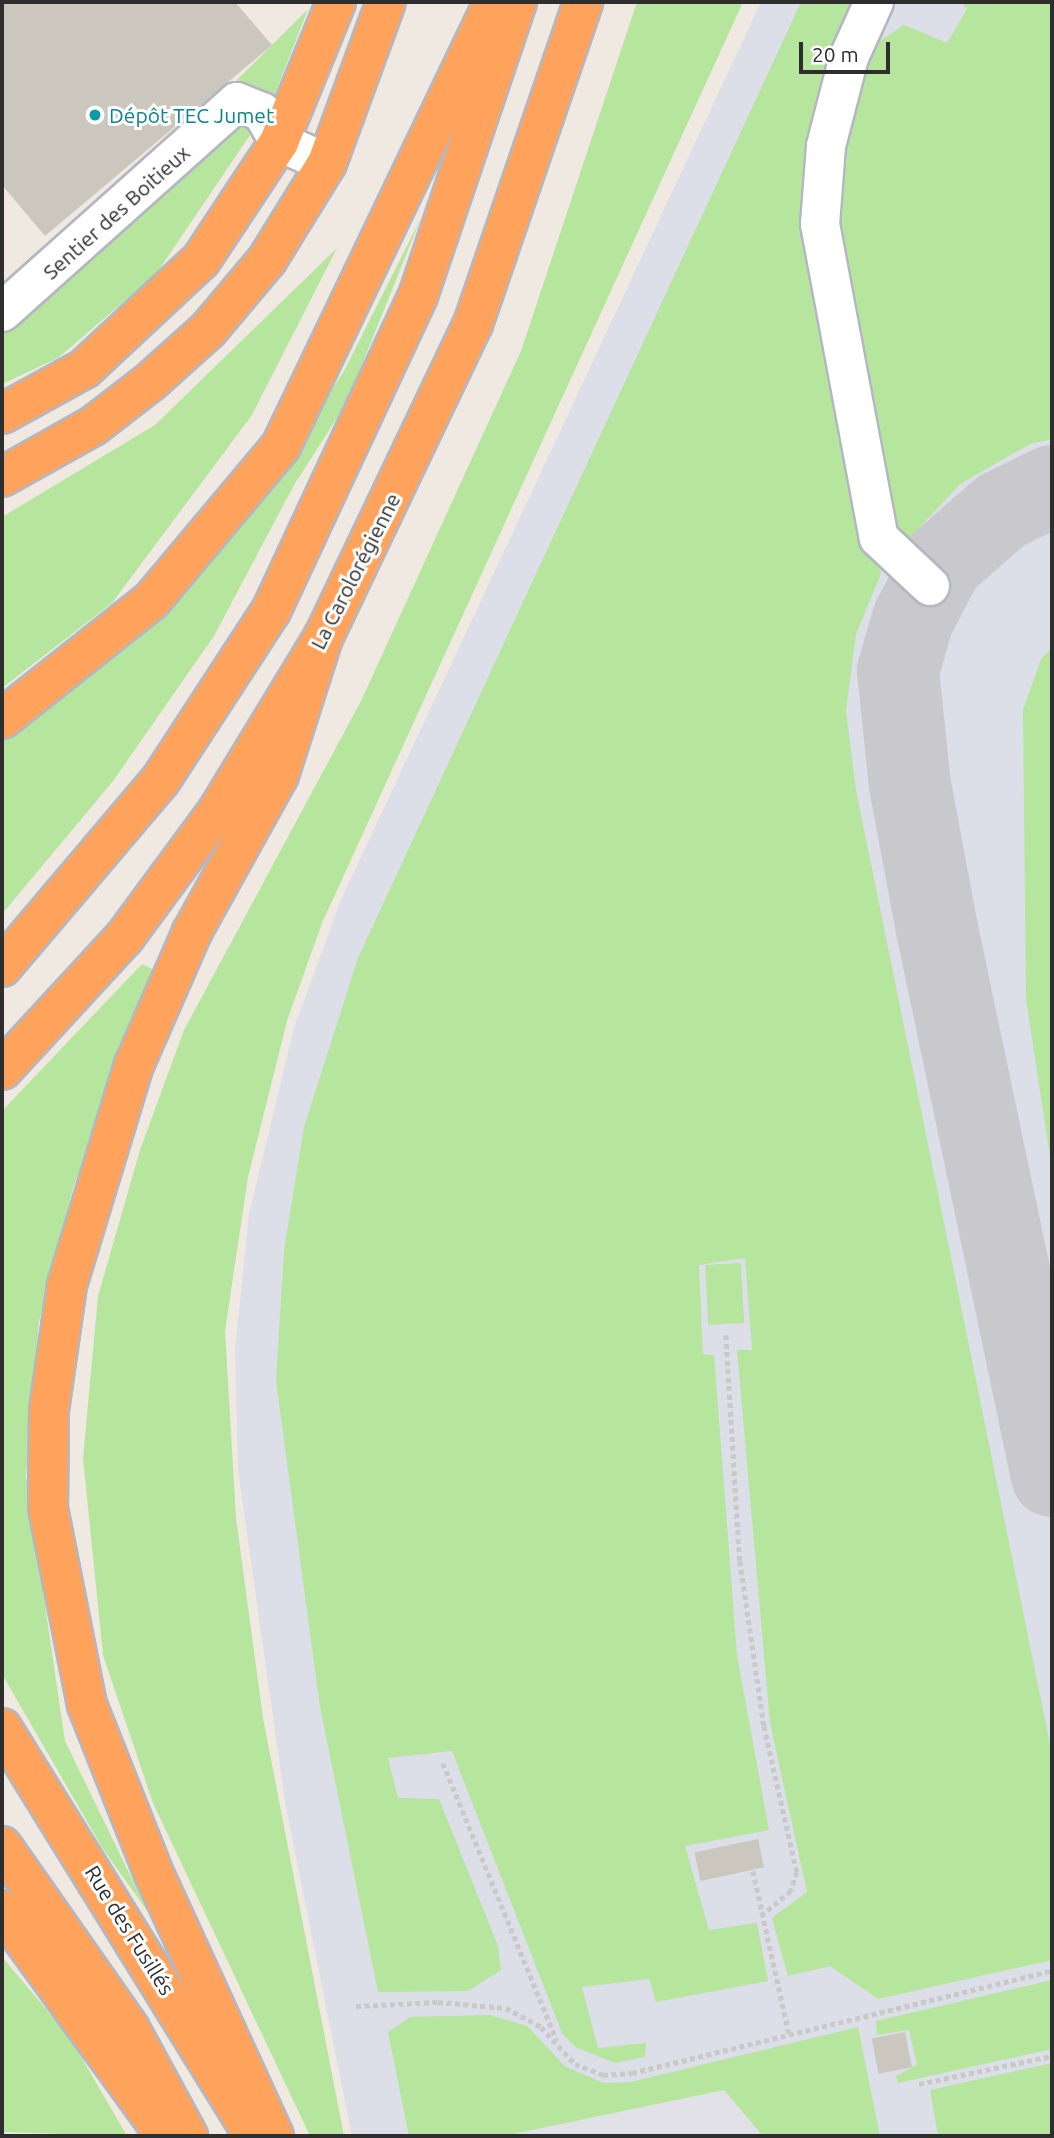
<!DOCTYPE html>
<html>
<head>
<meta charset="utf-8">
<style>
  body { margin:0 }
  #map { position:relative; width:1054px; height:2138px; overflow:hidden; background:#efe9e1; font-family:Ubuntu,sans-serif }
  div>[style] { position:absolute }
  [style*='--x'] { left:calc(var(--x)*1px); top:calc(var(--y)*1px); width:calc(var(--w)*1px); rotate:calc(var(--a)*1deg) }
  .industrial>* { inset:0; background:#e3e1e8 }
  .airport>* { inset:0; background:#dcdee8 }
  .green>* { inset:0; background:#b6e59e; transform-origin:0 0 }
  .taxiway>* { height:82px; margin:-41px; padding:0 41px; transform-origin:41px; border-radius:41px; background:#c9c8cc }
  .building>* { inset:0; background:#cbc7bf; transform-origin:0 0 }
  .path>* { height:4.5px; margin-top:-2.25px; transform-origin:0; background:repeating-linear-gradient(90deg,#c9c9c9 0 5px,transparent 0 8.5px) }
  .roads { filter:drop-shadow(2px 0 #b4b7c1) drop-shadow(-2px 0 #b4b7c1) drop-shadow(0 2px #b4b7c1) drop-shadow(0 -2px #b4b7c1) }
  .minor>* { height:38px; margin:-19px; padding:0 19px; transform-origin:19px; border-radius:19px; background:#fff }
  .highway>* { height:38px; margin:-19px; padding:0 19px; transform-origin:19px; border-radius:19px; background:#ffa35c }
  .dots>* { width:19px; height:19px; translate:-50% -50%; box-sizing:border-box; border:4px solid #fff; border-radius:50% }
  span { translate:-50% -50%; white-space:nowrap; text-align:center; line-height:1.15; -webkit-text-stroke:6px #fff; paint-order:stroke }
  .culture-label { font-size:21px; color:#0d838f }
  .left { translate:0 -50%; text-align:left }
  .street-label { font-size:21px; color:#2e2e2e }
  .frame { position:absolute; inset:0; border:4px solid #2e2e2e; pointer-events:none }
  .scale { position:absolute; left:799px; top:42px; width:91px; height:32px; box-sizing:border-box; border:4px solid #2e2e2e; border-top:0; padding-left:9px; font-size:21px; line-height:24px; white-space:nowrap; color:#2e2e2e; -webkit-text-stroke:5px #fff; paint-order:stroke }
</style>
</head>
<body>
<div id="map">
  <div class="industrial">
    <i style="clip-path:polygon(724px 2090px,763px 2136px,503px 2136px)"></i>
  </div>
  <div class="airport">
    <i style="clip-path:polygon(761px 2px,1052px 2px,1052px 2136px,763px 2136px,724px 2090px,503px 2136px,352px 2136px,286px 1808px,238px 1470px,235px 1350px,249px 1214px,294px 1028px,340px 902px)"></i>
  </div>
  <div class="green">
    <i style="clip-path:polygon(637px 2px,743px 2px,322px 923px,287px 1021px,248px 1177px,225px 1331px,236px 1518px,263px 1718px,344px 2136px,310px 2136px,153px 1803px,103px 1655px,83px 1458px,98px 1296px,140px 1150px,184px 1030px,361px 701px,521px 351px)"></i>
    <i style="clip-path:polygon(801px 2px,864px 2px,808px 222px,881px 574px,856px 634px,846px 711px,856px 790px,1052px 1754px,1052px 1960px,878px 1999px,830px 1966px,788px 1976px,772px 1918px,807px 1892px,770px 1723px,737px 1350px,752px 1350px,745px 1258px,699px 1265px,703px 1354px,714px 1355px,737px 1655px,769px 1830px,685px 1846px,709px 1930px,757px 1923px,768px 1981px,656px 2002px,649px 1979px,582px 1987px,598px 2048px,646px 2043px,645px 2057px,615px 2063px,575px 2047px,562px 2033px,452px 1751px,388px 1758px,398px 1798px,439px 1799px,498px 1946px,501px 1970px,468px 1991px,378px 1992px,320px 1707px,276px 1381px,284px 1250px,304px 1127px,358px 958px)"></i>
    <i style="clip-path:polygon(961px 2px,1052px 2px,1052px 439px,1030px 444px,960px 484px,908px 540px,894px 532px,832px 233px,836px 168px,871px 47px,904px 25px,947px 43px,967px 9px)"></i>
    <i style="clip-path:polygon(308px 9px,271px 104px,156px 274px,58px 358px,2px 384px,2px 284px,193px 124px)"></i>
    <i style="clip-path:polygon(421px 218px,346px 404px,294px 485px,214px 636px,113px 781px,2px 914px,2px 740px,48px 710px,127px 642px,271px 482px,344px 371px)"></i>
    <i style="clip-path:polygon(337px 248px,252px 415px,112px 603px,2px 688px,2px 517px,155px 425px)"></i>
    <i style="clip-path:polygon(1052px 648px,1052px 1170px,1026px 999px,1023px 710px,1041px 659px)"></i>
    <i style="clip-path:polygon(142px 964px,154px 970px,73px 1188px,39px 1322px,26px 1476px,65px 1741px,148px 1912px,103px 1849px,2px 1674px,2px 1111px)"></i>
    <i style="left:741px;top:1263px;width:60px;height:36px;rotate:87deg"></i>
    <i style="clip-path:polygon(2px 1957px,69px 2036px,127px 2136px,2px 2132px)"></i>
    <i style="clip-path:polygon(1052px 1980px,1052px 2049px,898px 2083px,896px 2076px,917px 2065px,909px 2030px,877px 2035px,876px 2021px)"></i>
    <i style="clip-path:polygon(490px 2015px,527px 2026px,566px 2067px,604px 2083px,631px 2082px,858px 2027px,880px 2136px,763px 2136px,724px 2090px,503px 2136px,409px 2136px,388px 2032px,410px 2017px)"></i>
    <i style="clip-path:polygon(1052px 2063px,1052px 2136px,938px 2136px,930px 2090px)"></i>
  </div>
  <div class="taxiway">
    <i style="--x:1052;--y:486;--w:57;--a:153.9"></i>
    <i style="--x:1001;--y:511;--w:77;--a:138.7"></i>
    <i style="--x:943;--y:562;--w:64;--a:117.8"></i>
    <i style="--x:913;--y:619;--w:54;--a:106.1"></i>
    <i style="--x:898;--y:671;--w:115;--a:84"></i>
    <i style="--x:910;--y:785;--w:147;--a:79.4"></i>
    <i style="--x:937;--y:929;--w:559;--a:78.13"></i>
  </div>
  <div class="building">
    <i style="clip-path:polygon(2px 2px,235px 2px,272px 45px,45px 236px,2px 185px)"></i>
    <i style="left:758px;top:1839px;width:29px;height:65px;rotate:78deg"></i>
    <i style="left:905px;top:2032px;width:36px;height:34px;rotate:79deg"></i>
  </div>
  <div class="path">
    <i style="--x:726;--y:1335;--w:226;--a:86.5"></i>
    <i style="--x:740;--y:1561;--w:167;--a:81.7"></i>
    <i style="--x:764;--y:1726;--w:150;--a:77.3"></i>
    <i style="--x:797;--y:1872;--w:20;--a:108"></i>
    <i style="--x:791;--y:1891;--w:38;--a:140"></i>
    <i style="--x:443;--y:1763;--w:300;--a:67.7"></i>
    <i style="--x:753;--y:1871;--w:166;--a:77.5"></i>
    <i style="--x:356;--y:2006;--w:82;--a:-2.8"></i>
    <i style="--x:438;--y:2002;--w:68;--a:5"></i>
    <i style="--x:506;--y:2008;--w:40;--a:28"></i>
    <i style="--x:541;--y:2027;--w:50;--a:47.4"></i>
    <i style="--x:575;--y:2064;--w:30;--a:21"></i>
    <i style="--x:603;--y:2075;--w:29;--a:-4"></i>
    <i style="--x:632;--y:2073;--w:432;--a:-13.7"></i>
    <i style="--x:919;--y:2084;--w:136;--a:-11.9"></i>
  </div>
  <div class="roads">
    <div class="minor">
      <i style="--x:874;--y:2;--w:60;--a:114.4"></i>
      <i style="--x:849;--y:57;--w:92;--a:104.5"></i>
      <i style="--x:826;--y:146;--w:78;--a:94.4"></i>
      <i style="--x:820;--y:224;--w:319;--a:79.4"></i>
      <i style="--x:879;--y:538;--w:70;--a:43.3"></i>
      <i style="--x:2;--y:312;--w:315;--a:-41.8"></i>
      <i style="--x:237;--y:102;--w:27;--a:22"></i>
      <i style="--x:262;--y:112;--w:34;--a:60"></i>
      <i style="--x:279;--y:142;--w:52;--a:23.6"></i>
    </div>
    <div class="highway">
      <i style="--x:2;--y:414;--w:94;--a:-28.8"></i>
      <i style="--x:84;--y:369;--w:160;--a:-43"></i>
      <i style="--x:201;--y:260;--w:141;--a:-56.5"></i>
      <i style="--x:279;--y:142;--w:151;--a:-67.8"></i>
      <i style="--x:2;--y:477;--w:104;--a:-29.3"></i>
      <i style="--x:93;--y:426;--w:72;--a:-37.7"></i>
      <i style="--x:150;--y:382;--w:78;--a:-41.9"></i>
      <i style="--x:208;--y:330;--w:92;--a:-49.9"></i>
      <i style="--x:267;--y:260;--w:114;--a:-58.3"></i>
      <i style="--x:327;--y:163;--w:171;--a:-69.9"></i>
      <i style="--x:2;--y:719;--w:190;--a:-38.4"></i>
      <i style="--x:151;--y:601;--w:202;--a:-50"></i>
      <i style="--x:281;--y:446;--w:492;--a:-64.4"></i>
      <i style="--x:2;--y:967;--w:244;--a:-49.7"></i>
      <i style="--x:160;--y:781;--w:203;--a:-56.9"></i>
      <i style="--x:271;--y:611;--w:348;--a:-65"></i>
      <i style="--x:418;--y:296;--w:310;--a:-71.4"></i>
      <i style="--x:2;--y:1070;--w:180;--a:-47.3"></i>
      <i style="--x:124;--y:938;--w:157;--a:-53.6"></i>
      <i style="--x:217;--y:812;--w:204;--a:-58.7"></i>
      <i style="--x:323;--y:638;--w:348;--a:-64.5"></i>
      <i style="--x:473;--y:324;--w:340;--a:-71.1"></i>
      <i style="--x:2;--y:1728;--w:463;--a:58.3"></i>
      <i style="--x:2;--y:1846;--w:223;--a:55"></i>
      <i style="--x:130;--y:2029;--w:122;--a:61.5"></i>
      <i style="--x:2;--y:1910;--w:261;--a:54.1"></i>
      <i style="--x:274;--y:2136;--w:288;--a:-114.6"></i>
      <i style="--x:154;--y:1874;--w:182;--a:-111.6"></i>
      <i style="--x:87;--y:1705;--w:201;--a:-101.2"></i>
      <i style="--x:48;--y:1508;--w:98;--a:-89.4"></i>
      <i style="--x:49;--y:1410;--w:126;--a:-81.8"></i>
      <i style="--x:67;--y:1285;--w:230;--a:-73.1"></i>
      <i style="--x:134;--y:1065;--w:145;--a:-66.4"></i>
      <i style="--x:192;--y:932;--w:179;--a:-61"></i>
      <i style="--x:279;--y:775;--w:144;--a:-72.2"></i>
    </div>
  </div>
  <div class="dots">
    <i style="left:95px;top:115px;background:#0f9aa8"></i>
  </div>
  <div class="culture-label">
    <span class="left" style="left:109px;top:115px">Dépôt TEC Jumet</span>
  </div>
  <div class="street-label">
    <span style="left:116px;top:212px;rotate:-42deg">Sentier des Boitieux</span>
    <span style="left:355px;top:571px;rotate:-63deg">La Carolorégienne</span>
    <span style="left:130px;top:1930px;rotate:58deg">Rue des Fusillés</span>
  </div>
  <div class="frame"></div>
  <div class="scale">20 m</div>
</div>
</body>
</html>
